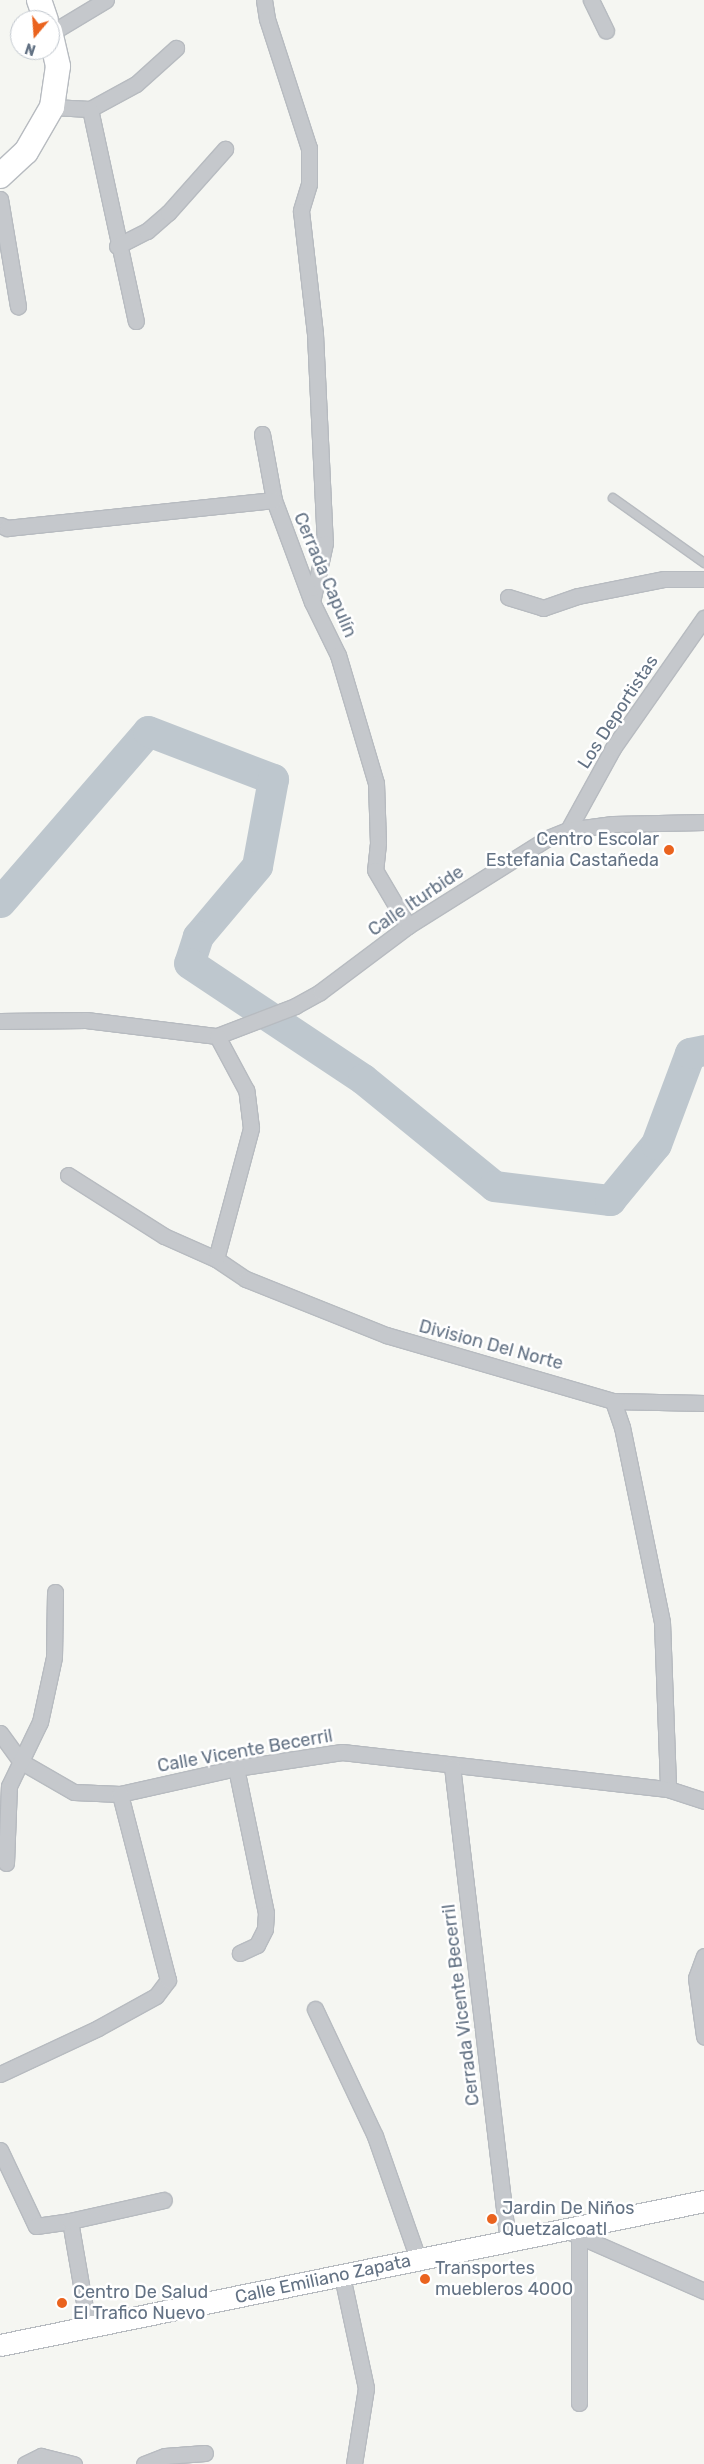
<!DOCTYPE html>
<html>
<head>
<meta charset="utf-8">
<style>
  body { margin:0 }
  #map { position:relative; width:704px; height:2464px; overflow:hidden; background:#f5f6f2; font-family:Rubik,sans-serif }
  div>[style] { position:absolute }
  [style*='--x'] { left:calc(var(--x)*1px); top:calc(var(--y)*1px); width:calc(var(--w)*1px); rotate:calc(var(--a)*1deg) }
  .river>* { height:31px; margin:-15.5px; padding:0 15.5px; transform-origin:15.5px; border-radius:15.5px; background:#bec7ce }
  .roads { filter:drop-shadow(1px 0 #b7bbc0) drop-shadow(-1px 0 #b7bbc0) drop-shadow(0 1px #b7bbc0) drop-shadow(0 -1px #b7bbc0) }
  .lane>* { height:8px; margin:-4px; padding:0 4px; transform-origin:4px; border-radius:4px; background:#c5c8cc }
  .street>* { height:15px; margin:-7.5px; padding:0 7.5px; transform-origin:7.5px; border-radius:7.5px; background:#c5c8cc }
  .secondary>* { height:21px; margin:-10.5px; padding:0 10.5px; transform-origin:10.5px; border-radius:10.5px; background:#fff }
  .primary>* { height:24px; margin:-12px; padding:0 12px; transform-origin:12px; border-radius:12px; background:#fff }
  .dots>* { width:14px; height:14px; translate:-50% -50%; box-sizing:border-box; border:2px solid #fff; border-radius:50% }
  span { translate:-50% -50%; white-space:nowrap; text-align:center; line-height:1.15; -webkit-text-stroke:5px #fff; paint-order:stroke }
  .street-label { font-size:18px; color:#637284 }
  .poi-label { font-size:18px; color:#637284 }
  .right { translate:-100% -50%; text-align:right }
  .left { translate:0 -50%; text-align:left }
  .north { position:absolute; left:10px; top:10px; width:50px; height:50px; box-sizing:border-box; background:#fff; border:1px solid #c1c7ce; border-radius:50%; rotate:198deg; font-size:14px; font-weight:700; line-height:20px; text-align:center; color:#637284 }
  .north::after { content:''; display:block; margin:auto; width:18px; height:22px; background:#ea631e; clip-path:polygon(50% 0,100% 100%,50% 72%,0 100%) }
</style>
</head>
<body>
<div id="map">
  <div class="river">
    <i style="--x:0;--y:902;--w:226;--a:-49.1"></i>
    <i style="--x:148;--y:731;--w:134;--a:21"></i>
    <i style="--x:273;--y:779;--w:88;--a:100.4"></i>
    <i style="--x:257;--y:866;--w:92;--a:130.1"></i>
    <i style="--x:198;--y:936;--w:28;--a:108"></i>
    <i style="--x:189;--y:963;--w:209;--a:33.7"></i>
    <i style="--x:363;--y:1079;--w:169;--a:39.2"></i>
    <i style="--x:494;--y:1186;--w:117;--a:6.9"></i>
    <i style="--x:610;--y:1200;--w:72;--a:-50.6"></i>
    <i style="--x:656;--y:1144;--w:97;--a:-69.5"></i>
    <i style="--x:690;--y:1053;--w:14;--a:-12"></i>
  </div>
  <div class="roads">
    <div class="lane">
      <i style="--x:613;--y:498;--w:112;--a:35.5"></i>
    </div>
    <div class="street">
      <i style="--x:264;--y:0;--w:19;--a:81"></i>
      <i style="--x:267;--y:19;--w:136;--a:72"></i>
      <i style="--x:309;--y:148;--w:36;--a:90"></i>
      <i style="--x:309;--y:184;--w:28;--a:107"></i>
      <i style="--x:301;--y:211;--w:124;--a:83.5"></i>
      <i style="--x:315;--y:334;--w:209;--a:87.3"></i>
      <i style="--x:325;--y:543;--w:60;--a:102.4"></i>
      <i style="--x:591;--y:0;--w:34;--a:64"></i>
      <i style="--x:51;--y:33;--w:64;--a:-31"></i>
      <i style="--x:52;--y:107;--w:38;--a:3"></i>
      <i style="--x:90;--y:109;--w:52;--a:-28.5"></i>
      <i style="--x:136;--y:84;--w:54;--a:-42"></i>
      <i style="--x:90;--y:109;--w:217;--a:77.8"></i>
      <i style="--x:0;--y:199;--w:109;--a:80.5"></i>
      <i style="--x:117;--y:246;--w:34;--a:-27"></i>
      <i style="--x:147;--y:231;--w:28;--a:-41"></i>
      <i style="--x:168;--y:213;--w:86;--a:-48.3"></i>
      <i style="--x:262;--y:434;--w:67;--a:79.7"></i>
      <i style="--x:274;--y:500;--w:109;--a:69.6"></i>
      <i style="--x:312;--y:602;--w:59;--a:63.9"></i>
      <i style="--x:338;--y:655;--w:134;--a:73.5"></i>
      <i style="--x:376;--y:783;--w:60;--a:88.1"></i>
      <i style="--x:378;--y:843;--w:27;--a:96"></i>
      <i style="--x:375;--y:870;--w:65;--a:59.5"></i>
      <i style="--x:0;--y:525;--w:8;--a:23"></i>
      <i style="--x:7;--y:528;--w:268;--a:-6"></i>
      <i style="--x:508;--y:597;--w:37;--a:17"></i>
      <i style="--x:543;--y:608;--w:37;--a:-19"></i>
      <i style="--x:578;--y:596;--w:88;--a:-11.2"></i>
      <i style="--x:664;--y:579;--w:40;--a:0"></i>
      <i style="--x:568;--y:830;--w:94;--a:-61.2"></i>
      <i style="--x:613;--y:748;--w:159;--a:-55"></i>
      <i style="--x:0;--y:1021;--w:86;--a:-0.7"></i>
      <i style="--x:86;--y:1020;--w:132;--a:7"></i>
      <i style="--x:217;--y:1036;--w:84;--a:-21"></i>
      <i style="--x:295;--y:1006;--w:29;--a:-29"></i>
      <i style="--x:320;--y:992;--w:110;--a:-36.9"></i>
      <i style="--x:408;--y:926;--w:165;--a:-32.2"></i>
      <i style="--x:548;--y:838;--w:22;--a:-22"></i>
      <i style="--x:568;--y:830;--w:45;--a:-7.6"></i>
      <i style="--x:613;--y:824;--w:91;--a:-1.3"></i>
      <i style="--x:68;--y:1175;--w:114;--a:32.4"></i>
      <i style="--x:164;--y:1236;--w:57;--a:23.9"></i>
      <i style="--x:216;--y:1259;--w:36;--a:34"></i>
      <i style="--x:246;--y:1279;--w:151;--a:21.8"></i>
      <i style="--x:386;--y:1335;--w:236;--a:16.2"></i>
      <i style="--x:613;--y:1401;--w:91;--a:1.3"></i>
      <i style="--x:216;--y:1259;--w:136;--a:-75"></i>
      <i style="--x:251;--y:1128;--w:38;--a:-97"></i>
      <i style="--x:246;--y:1090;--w:61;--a:-118.2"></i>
      <i style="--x:613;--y:1401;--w:28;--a:71"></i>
      <i style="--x:622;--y:1427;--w:199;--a:78.4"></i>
      <i style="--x:662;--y:1622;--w:167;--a:87.9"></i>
      <i style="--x:0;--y:1733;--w:34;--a:54"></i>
      <i style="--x:20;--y:1761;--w:62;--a:29.9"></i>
      <i style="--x:74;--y:1792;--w:46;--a:2.5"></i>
      <i style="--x:120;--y:1794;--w:119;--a:-12.6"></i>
      <i style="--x:236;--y:1768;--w:107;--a:-8.6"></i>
      <i style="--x:342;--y:1752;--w:328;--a:6.5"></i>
      <i style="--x:668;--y:1789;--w:38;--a:18"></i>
      <i style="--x:452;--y:1766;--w:477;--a:83.3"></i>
      <i style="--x:236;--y:1768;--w:148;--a:78.3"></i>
      <i style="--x:266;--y:1913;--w:16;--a:94"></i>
      <i style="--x:265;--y:1929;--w:18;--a:117"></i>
      <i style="--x:257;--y:1945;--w:19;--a:155"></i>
      <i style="--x:6;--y:1863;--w:77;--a:-87.8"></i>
      <i style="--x:9;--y:1786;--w:71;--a:-64.2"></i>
      <i style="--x:40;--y:1722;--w:66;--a:-77.8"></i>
      <i style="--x:54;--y:1657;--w:65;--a:-89.1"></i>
      <i style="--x:704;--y:1956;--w:23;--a:110"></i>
      <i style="--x:696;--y:1978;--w:59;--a:82.1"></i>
      <i style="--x:315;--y:2009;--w:140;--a:64.7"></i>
      <i style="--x:375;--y:2136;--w:130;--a:70.7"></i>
      <i style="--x:0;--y:2074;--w:108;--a:-25.1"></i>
      <i style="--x:98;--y:2028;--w:66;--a:-28.9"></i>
      <i style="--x:156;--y:1996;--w:20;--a:-53"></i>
      <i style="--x:168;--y:1980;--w:192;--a:-104.5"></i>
      <i style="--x:0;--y:2150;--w:84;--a:64.7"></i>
      <i style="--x:36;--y:2226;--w:34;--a:-8"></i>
      <i style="--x:70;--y:2221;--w:106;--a:80.2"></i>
      <i style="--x:70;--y:2221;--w:96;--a:-12.6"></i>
      <i style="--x:572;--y:2233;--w:144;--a:23.7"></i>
      <i style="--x:342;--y:2276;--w:115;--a:77.9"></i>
      <i style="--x:366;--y:2388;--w:77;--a:99"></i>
      <i style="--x:579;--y:2403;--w:167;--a:-90"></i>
      <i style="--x:25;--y:2464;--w:18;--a:-27"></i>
      <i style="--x:41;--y:2456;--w:34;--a:14"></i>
      <i style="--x:144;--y:2464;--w:22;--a:-21"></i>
      <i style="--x:165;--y:2456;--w:40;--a:-4.3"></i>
    </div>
    <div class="secondary">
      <i style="--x:0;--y:2345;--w:719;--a:-11.56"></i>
    </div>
    <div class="primary">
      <i style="--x:39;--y:0;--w:21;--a:71"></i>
      <i style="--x:0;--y:176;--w:35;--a:-43"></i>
      <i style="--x:26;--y:152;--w:52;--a:-60"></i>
      <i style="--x:52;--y:107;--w:41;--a:-81.7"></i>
      <i style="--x:58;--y:66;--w:36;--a:-103"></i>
    </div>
  </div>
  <div class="dots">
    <i style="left:669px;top:850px;background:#ea631e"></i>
    <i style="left:492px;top:2219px;background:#ea631e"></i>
    <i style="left:425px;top:2279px;background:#ea631e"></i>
    <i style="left:62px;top:2303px;background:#ea631e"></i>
  </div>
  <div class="street-label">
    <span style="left:325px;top:575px;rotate:67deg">Cerrada Capulín</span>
    <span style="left:618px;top:712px;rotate:-57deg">Los Deportistas</span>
    <span style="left:416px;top:901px;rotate:-34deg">Calle Iturbide</span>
    <span style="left:491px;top:1345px;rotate:15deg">Division Del Norte</span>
    <span style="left:245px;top:1751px;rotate:-10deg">Calle Vicente Becerril</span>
    <span style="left:461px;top:2005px;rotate:-97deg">Cerrada Vicente Becerril</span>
    <span style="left:323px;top:2279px;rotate:-12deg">Calle Emiliano Zapata</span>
  </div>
  <div class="poi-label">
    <span class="right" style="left:659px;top:850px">Centro Escolar<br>Estefania Castañeda</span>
    <span class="left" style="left:502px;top:2219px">Jardin De Niños<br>Quetzalcoatl</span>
    <span class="left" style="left:435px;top:2279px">Transportes<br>muebleros 4000</span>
    <span class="left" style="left:73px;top:2303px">Centro De Salud<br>El Trafico Nuevo</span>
  </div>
  <div class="north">N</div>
</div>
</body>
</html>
